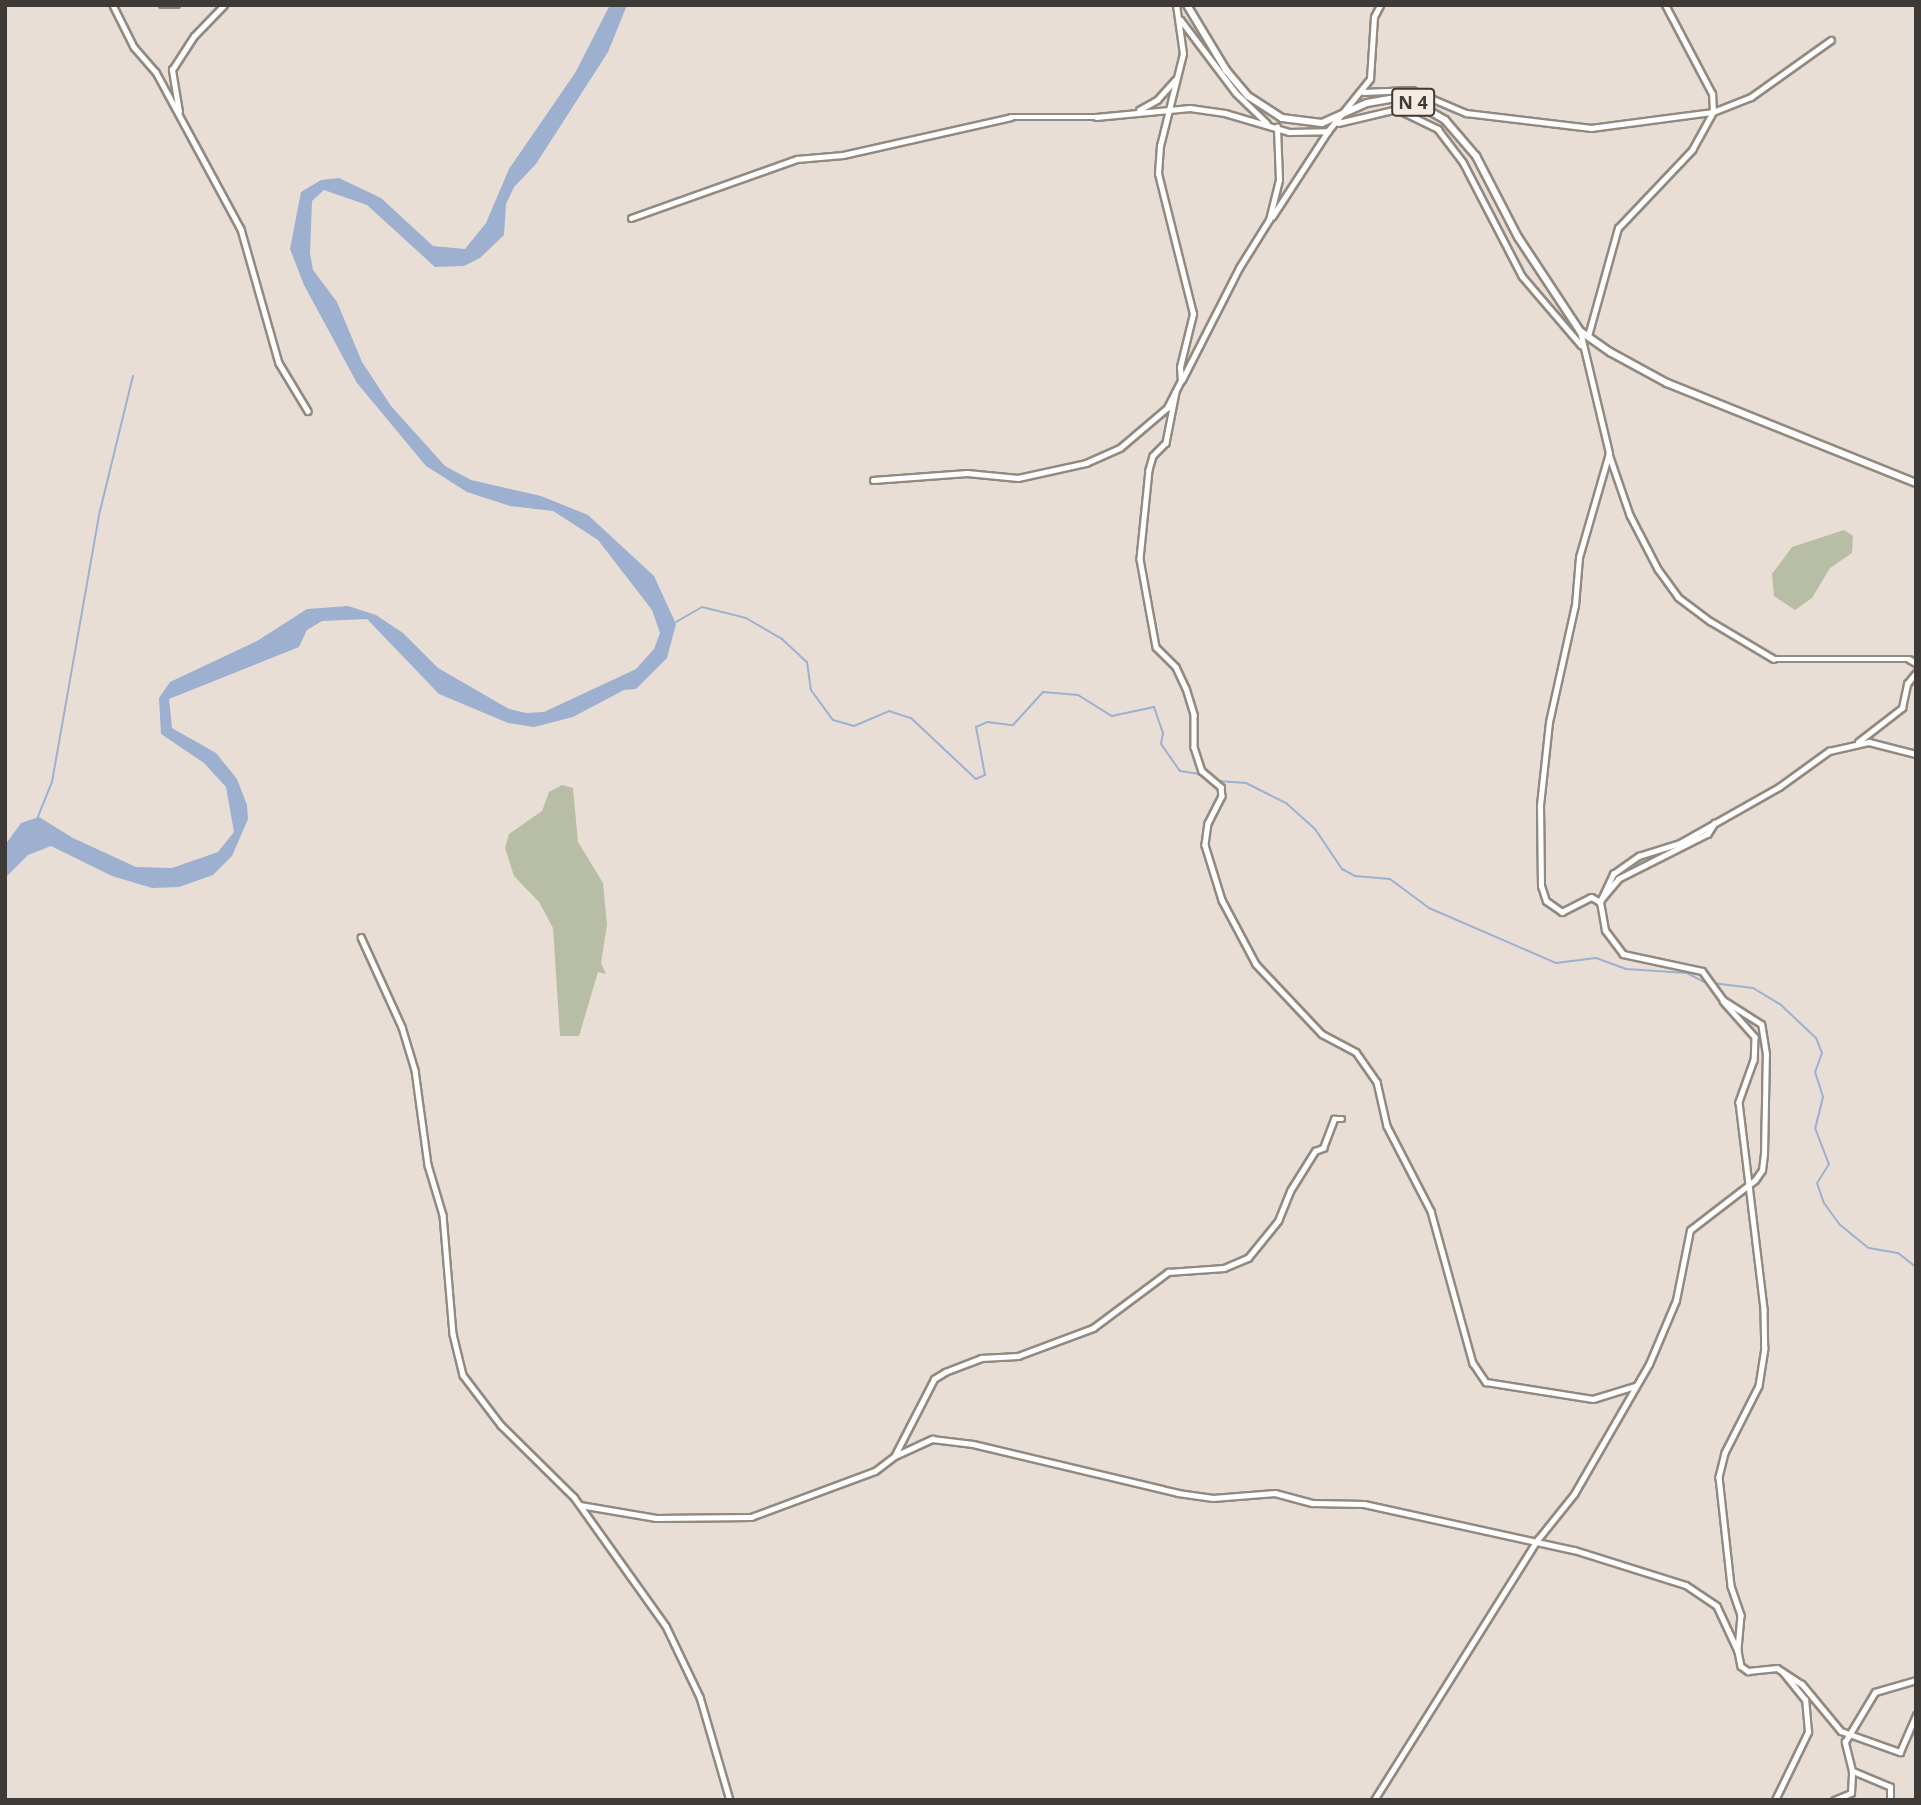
<!DOCTYPE html>
<html>
<head>
<meta charset="utf-8">
<style>
  body { margin:0 }
  #map { position:relative; width:1921px; height:1805px; overflow:hidden; background:#e8ded5; font-family:"Noto Sans",sans-serif }
  div>[style] { position:absolute }
  [style*='--x'] { left:calc(var(--x)*1px); top:calc(var(--y)*1px); width:calc(var(--w)*1px); rotate:calc(var(--a)*1deg) }
  .green>* { inset:0; background:#b8bea6 }
  .water>* { inset:0; background:#9db0d0 }
  .stream>* { height:2px; margin:-1px; padding:0 1px; transform-origin:1px; border-radius:1px; background:#9db0d0 }
  .roads { filter:drop-shadow(2px 0 #928980) drop-shadow(-2px 0 #928980) drop-shadow(0 2px #928980) drop-shadow(0 -2px #928980) }
  .minor>* { height:4.5px; margin:-2.25px; padding:0 2.25px; transform-origin:2.25px; border-radius:2.25px; background:#fff }
  .tertiary>* { height:5px; margin:-2.5px; padding:0 2.5px; transform-origin:2.5px; border-radius:2.5px; background:#fff }
  .primary>* { height:6px; margin:-3px; padding:0 3px; transform-origin:3px; border-radius:3px; background:#fff }
  span { translate:-50% -50%; white-space:nowrap; text-align:center; line-height:1.15; -webkit-text-stroke:5px #f5ebe2; paint-order:stroke }
  .shield-label span { padding:2px 5px; background:#f5ebe2; border:2px solid; border-radius:5px; -webkit-text-stroke-width:0 }
  .shield-label { font-size:18px; color:#3e3a37; font-weight:700 }
  .frame { position:absolute; inset:0; border:7px solid #3e3a37; pointer-events:none }
</style>
</head>
<body>
<div id="map">
  <div class="green">
    <i style="clip-path:polygon(1844px 530px,1853px 536px,1852px 553px,1830px 568px,1812px 598px,1795px 610px,1774px 596px,1772px 574px,1792px 547px)"></i>
    <i style="clip-path:polygon(562px 785px,573px 788px,578px 842px,603px 883px,607px 925px,601px 963px,606px 974px,598px 972px,579px 1036px,560px 1036px,553px 928px,539px 902px,514px 876px,505px 848px,509px 834px,542px 811px,549px 792px)"></i>
  </div>
  <div class="water">
    <i style="clip-path:polygon(610px 5px,627px 5px,608px 52px,536px 164px,514px 187px,506px 204px,504px 235px,480px 258px,464px 266px,435px 267px,367px 205px,324px 190px,312px 201px,310px 253px,313px 270px,337px 302px,362px 362px,391px 406px,445px 466px,471px 480px,541px 496px,588px 515px,654px 576px,676px 624px,667px 658px,636px 689px,624px 690px,573px 717px,534px 727px,508px 723px,439px 694px,367px 619px,322px 621px,307px 630px,299px 647px,169px 699px,172px 728px,216px 753px,237px 779px,247px 805px,248px 819px,232px 856px,213px 875px,179px 887px,152px 888px,112px 876px,51px 846px,28px 855px,5px 878px,5px 845px,21px 823px,39px 817px,73px 838px,136px 867px,172px 868px,218px 852px,234px 832px,226px 787px,204px 763px,161px 734px,159px 698px,170px 682px,257px 641px,307px 609px,348px 606px,376px 615px,403px 633px,438px 668px,509px 709px,526px 713px,544px 712px,636px 669px,654px 649px,660px 633px,652px 610px,598px 540px,553px 511px,510px 506px,467px 492px,426px 466px,357px 383px,304px 285px,290px 249px,301px 192px,321px 180px,339px 178px,381px 198px,433px 246px,465px 249px,486px 223px,509px 169px,575px 73px)"></i>
  </div>
  <div class="stream">
    <i style="--x:676;--y:622;--w:30;--a:-30"></i>
    <i style="--x:702;--y:607;--w:45;--a:14"></i>
    <i style="--x:746;--y:618;--w:42;--a:30.3"></i>
    <i style="--x:782;--y:639;--w:34;--a:43"></i>
    <i style="--x:807;--y:662;--w:28;--a:82"></i>
    <i style="--x:811;--y:690;--w:37;--a:54"></i>
    <i style="--x:833;--y:720;--w:22;--a:16"></i>
    <i style="--x:854;--y:726;--w:38;--a:-23"></i>
    <i style="--x:889;--y:711;--w:23;--a:18"></i>
    <i style="--x:911;--y:718;--w:89;--a:43.2"></i>
    <i style="--x:976;--y:779;--w:10;--a:-24"></i>
    <i style="--x:985;--y:775;--w:49;--a:-100.6"></i>
    <i style="--x:976;--y:727;--w:12;--a:-24"></i>
    <i style="--x:987;--y:722;--w:26;--a:7"></i>
    <i style="--x:1013;--y:725;--w:45;--a:-47.7"></i>
    <i style="--x:1043;--y:692;--w:35;--a:5"></i>
    <i style="--x:1078;--y:695;--w:40;--a:32"></i>
    <i style="--x:1112;--y:716;--w:43;--a:-12.1"></i>
    <i style="--x:1154;--y:707;--w:28;--a:71"></i>
    <i style="--x:1163;--y:733;--w:11;--a:100"></i>
    <i style="--x:1161;--y:744;--w:33;--a:55"></i>
    <i style="--x:1180;--y:771;--w:18;--a:9"></i>
    <i style="--x:1198;--y:774;--w:18;--a:29"></i>
    <i style="--x:1218;--y:781;--w:28;--a:4"></i>
    <i style="--x:1246;--y:783;--w:45;--a:26.6"></i>
    <i style="--x:1286;--y:803;--w:39;--a:42"></i>
    <i style="--x:1315;--y:829;--w:48;--a:56"></i>
    <i style="--x:1342;--y:869;--w:15;--a:28"></i>
    <i style="--x:1355;--y:876;--w:35;--a:5"></i>
    <i style="--x:1390;--y:879;--w:49;--a:36.6"></i>
    <i style="--x:1429;--y:908;--w:138;--a:23.4"></i>
    <i style="--x:1556;--y:963;--w:40;--a:-7.1"></i>
    <i style="--x:1596;--y:958;--w:32;--a:20"></i>
    <i style="--x:1626;--y:969;--w:61;--a:3.8"></i>
    <i style="--x:1687;--y:973;--w:19;--a:28"></i>
    <i style="--x:1704;--y:982;--w:49;--a:7"></i>
    <i style="--x:1753;--y:988;--w:33;--a:31"></i>
    <i style="--x:1781;--y:1005;--w:48;--a:43.3"></i>
    <i style="--x:1816;--y:1038;--w:16;--a:68"></i>
    <i style="--x:1822;--y:1053;--w:20;--a:110"></i>
    <i style="--x:1815;--y:1072;--w:26;--a:72"></i>
    <i style="--x:1823;--y:1097;--w:32;--a:104"></i>
    <i style="--x:1815;--y:1128;--w:39;--a:69"></i>
    <i style="--x:1829;--y:1164;--w:22;--a:122"></i>
    <i style="--x:1817;--y:1183;--w:21;--a:71"></i>
    <i style="--x:1824;--y:1203;--w:26;--a:54"></i>
    <i style="--x:1839;--y:1224;--w:38;--a:39"></i>
    <i style="--x:1869;--y:1248;--w:29;--a:10"></i>
    <i style="--x:1898;--y:1253;--w:23;--a:38"></i>
    <i style="--x:37;--y:819;--w:40;--a:-68"></i>
    <i style="--x:52;--y:782;--w:275;--a:-80"></i>
    <i style="--x:100;--y:511;--w:139;--a:-76.3"></i>
  </div>
  <div class="roads">
    <div class="minor">
      <i style="--x:113;--y:5;--w:47;--a:63.4"></i>
      <i style="--x:134;--y:47;--w:33;--a:49"></i>
      <i style="--x:156;--y:72;--w:179;--a:61.6"></i>
      <i style="--x:241;--y:229;--w:139;--a:74.2"></i>
      <i style="--x:279;--y:363;--w:56;--a:58.9"></i>
      <i style="--x:162;--y:5;--w:15;--a:0"></i>
      <i style="--x:1181;--y:20;--w:91;--a:53"></i>
      <i style="--x:1236;--y:93;--w:43;--a:44.1"></i>
      <i style="--x:1363;--y:92;--w:49;--a:-2.3"></i>
      <i style="--x:1412;--y:90;--w:59;--a:23.1"></i>
      <i style="--x:1466;--y:113;--w:126;--a:6.8"></i>
      <i style="--x:1591;--y:128;--w:123;--a:-7.5"></i>
      <i style="--x:1713;--y:112;--w:18;--a:-93"></i>
      <i style="--x:1712;--y:94;--w:101;--a:-117.8"></i>
      <i style="--x:1139;--y:110;--w:21;--a:-29"></i>
      <i style="--x:1157;--y:100;--w:27;--a:-48"></i>
      <i style="--x:179;--y:112;--w:43;--a:-99.5"></i>
      <i style="--x:172;--y:70;--w:40;--a:-57.1"></i>
      <i style="--x:194;--y:36;--w:43;--a:-45.9"></i>
      <i style="--x:1338;--y:123;--w:61;--a:-13.3"></i>
      <i style="--x:1397;--y:109;--w:46;--a:26"></i>
      <i style="--x:1438;--y:129;--w:41;--a:52.9"></i>
      <i style="--x:1463;--y:162;--w:128;--a:62.6"></i>
      <i style="--x:1522;--y:276;--w:91;--a:49.5"></i>
      <i style="--x:1272;--y:217;--w:103;--a:-56.9"></i>
      <i style="--x:631;--y:218;--w:176;--a:-19.6"></i>
      <i style="--x:797;--y:159;--w:46;--a:-5"></i>
      <i style="--x:843;--y:155;--w:172;--a:-12.7"></i>
      <i style="--x:1011;--y:117;--w:85;--a:0"></i>
      <i style="--x:1096;--y:117;--w:94;--a:-5.5"></i>
      <i style="--x:1190;--y:108;--w:35;--a:8"></i>
      <i style="--x:1225;--y:113;--w:67;--a:16.5"></i>
      <i style="--x:1289;--y:132;--w:39;--a:-1"></i>
      <i style="--x:1328;--y:131;--w:67;--a:-51.1"></i>
      <i style="--x:1370;--y:79;--w:62;--a:-86.3"></i>
      <i style="--x:1374;--y:17;--w:13;--a:-63"></i>
      <i style="--x:1588;--y:336;--w:112;--a:-74.5"></i>
      <i style="--x:1618;--y:228;--w:108;--a:-46.5"></i>
      <i style="--x:1692;--y:150;--w:43;--a:-61.1"></i>
      <i style="--x:1713;--y:112;--w:41;--a:-21.5"></i>
      <i style="--x:1751;--y:97;--w:98;--a:-35.5"></i>
      <i style="--x:1182;--y:380;--w:126;--a:-63"></i>
      <i style="--x:1239;--y:268;--w:57;--a:-58"></i>
      <i style="--x:1269;--y:220;--w:41;--a:-76"></i>
      <i style="--x:1279;--y:180;--w:53;--a:-92.2"></i>
      <i style="--x:1176;--y:392;--w:52;--a:101.1"></i>
      <i style="--x:1166;--y:443;--w:18;--a:135"></i>
      <i style="--x:1153;--y:456;--w:15;--a:106"></i>
      <i style="--x:1149;--y:470;--w:89;--a:95.8"></i>
      <i style="--x:1140;--y:559;--w:89;--a:79.7"></i>
      <i style="--x:1156;--y:647;--w:28;--a:45"></i>
      <i style="--x:1176;--y:667;--w:23;--a:65"></i>
      <i style="--x:1186;--y:688;--w:28;--a:73"></i>
      <i style="--x:1194;--y:715;--w:32;--a:90"></i>
      <i style="--x:1194;--y:747;--w:25;--a:72"></i>
      <i style="--x:1202;--y:771;--w:25;--a:40"></i>
      <i style="--x:1221;--y:787;--w:9;--a:84"></i>
      <i style="--x:1222;--y:796;--w:30;--a:117"></i>
      <i style="--x:1208;--y:823;--w:22;--a:98"></i>
      <i style="--x:1205;--y:845;--w:58;--a:72.8"></i>
      <i style="--x:1222;--y:900;--w:72;--a:62"></i>
      <i style="--x:1256;--y:964;--w:96;--a:46.7"></i>
      <i style="--x:1322;--y:1034;--w:38;--a:28"></i>
      <i style="--x:1356;--y:1052;--w:37;--a:55"></i>
      <i style="--x:1377;--y:1082;--w:45;--a:77.2"></i>
      <i style="--x:1387;--y:1126;--w:96;--a:62.6"></i>
      <i style="--x:1431;--y:1211;--w:158;--a:74.6"></i>
      <i style="--x:1473;--y:1363;--w:23;--a:56"></i>
      <i style="--x:1486;--y:1382;--w:108;--a:9"></i>
      <i style="--x:1593;--y:1399;--w:44;--a:-17.2"></i>
      <i style="--x:1609;--y:454;--w:65;--a:71"></i>
      <i style="--x:1630;--y:515;--w:61;--a:62.6"></i>
      <i style="--x:1658;--y:569;--w:34;--a:54"></i>
      <i style="--x:1678;--y:597;--w:40;--a:37"></i>
      <i style="--x:1710;--y:621;--w:74;--a:30.7"></i>
      <i style="--x:1774;--y:659;--w:135;--a:0"></i>
      <i style="--x:1909;--y:659;--w:8;--a:30"></i>
      <i style="--x:873;--y:480;--w:94;--a:-4.3"></i>
      <i style="--x:967;--y:473;--w:51;--a:5.6"></i>
      <i style="--x:1018;--y:478;--w:70;--a:-12.4"></i>
      <i style="--x:1086;--y:463;--w:37;--a:-24"></i>
      <i style="--x:1120;--y:448;--w:62;--a:-40.4"></i>
      <i style="--x:1167;--y:408;--w:30;--a:-63"></i>
      <i style="--x:1181;--y:381;--w:14;--a:-94"></i>
      <i style="--x:1180;--y:367;--w:55;--a:-76.2"></i>
      <i style="--x:1193;--y:314;--w:144;--a:-104"></i>
      <i style="--x:1158;--y:174;--w:28;--a:-86"></i>
      <i style="--x:1160;--y:146;--w:95;--a:-76"></i>
      <i style="--x:1183;--y:54;--w:49;--a:-98.1"></i>
      <i style="--x:1858;--y:742;--w:56;--a:-37.7"></i>
      <i style="--x:1902;--y:708;--w:25;--a:-78"></i>
      <i style="--x:1907;--y:684;--w:14;--a:-51"></i>
      <i style="--x:1715;--y:823;--w:13;--a:122"></i>
      <i style="--x:1708;--y:834;--w:100;--a:153.2"></i>
      <i style="--x:1619;--y:879;--w:30;--a:130"></i>
      <i style="--x:1600;--y:902;--w:31;--a:-65"></i>
      <i style="--x:1613;--y:874;--w:32;--a:-35"></i>
      <i style="--x:1639;--y:856;--w:43;--a:-17.6"></i>
      <i style="--x:1680;--y:843;--w:114;--a:-29.5"></i>
      <i style="--x:1779;--y:787;--w:62;--a:-35.8"></i>
      <i style="--x:1829;--y:751;--w:41;--a:-12.7"></i>
      <i style="--x:1869;--y:742;--w:49;--a:14.3"></i>
      <i style="--x:361;--y:937;--w:99;--a:65.5"></i>
      <i style="--x:402;--y:1027;--w:45;--a:73.2"></i>
      <i style="--x:415;--y:1070;--w:96;--a:82.2"></i>
      <i style="--x:428;--y:1165;--w:52;--a:73.3"></i>
      <i style="--x:443;--y:1215;--w:119;--a:85.2"></i>
      <i style="--x:453;--y:1334;--w:42;--a:76.3"></i>
      <i style="--x:463;--y:1375;--w:63;--a:52.8"></i>
      <i style="--x:501;--y:1425;--w:103;--a:44.6"></i>
      <i style="--x:574;--y:1497;--w:158;--a:54.5"></i>
      <i style="--x:666;--y:1626;--w:79;--a:64.4"></i>
      <i style="--x:700;--y:1697;--w:107;--a:73.8"></i>
      <i style="--x:1723;--y:1001;--w:48;--a:48.4"></i>
      <i style="--x:1755;--y:1037;--w:23;--a:92"></i>
      <i style="--x:1754;--y:1060;--w:45;--a:109.7"></i>
      <i style="--x:1739;--y:1102;--w:209;--a:83.1"></i>
      <i style="--x:1764;--y:1309;--w:39;--a:89"></i>
      <i style="--x:1765;--y:1348;--w:38;--a:99"></i>
      <i style="--x:1759;--y:1386;--w:75;--a:116.9"></i>
      <i style="--x:1725;--y:1453;--w:25;--a:104"></i>
      <i style="--x:1719;--y:1477;--w:110;--a:83.7"></i>
      <i style="--x:1731;--y:1586;--w:31;--a:71"></i>
      <i style="--x:1741;--y:1615;--w:36;--a:95"></i>
      <i style="--x:1738;--y:1651;--w:15;--a:79"></i>
      <i style="--x:1741;--y:1666;--w:9;--a:36"></i>
      <i style="--x:1748;--y:1671;--w:29;--a:-6"></i>
      <i style="--x:1777;--y:1668;--w:30;--a:33"></i>
      <i style="--x:1802;--y:1684;--w:61;--a:50.3"></i>
      <i style="--x:1841;--y:1731;--w:63;--a:19.6"></i>
      <i style="--x:1900;--y:1752;--w:40;--a:-66.6"></i>
      <i style="--x:895;--y:1455;--w:85;--a:-62.8"></i>
      <i style="--x:934;--y:1379;--w:13;--a:-32"></i>
      <i style="--x:945;--y:1372;--w:39;--a:-21"></i>
      <i style="--x:981;--y:1358;--w:37;--a:-3"></i>
      <i style="--x:1018;--y:1356;--w:80;--a:-20.5"></i>
      <i style="--x:1093;--y:1328;--w:94;--a:-36.7"></i>
      <i style="--x:1168;--y:1272;--w:56;--a:-4.1"></i>
      <i style="--x:1224;--y:1268;--w:26;--a:-23"></i>
      <i style="--x:1248;--y:1258;--w:48;--a:-51"></i>
      <i style="--x:1278;--y:1221;--w:32;--a:-68"></i>
      <i style="--x:1290;--y:1191;--w:47;--a:-58"></i>
      <i style="--x:1315;--y:1151;--w:9;--a:-21"></i>
      <i style="--x:1323;--y:1148;--w:31;--a:-69"></i>
      <i style="--x:1334;--y:1119;--w:8;--a:0"></i>
      <i style="--x:580;--y:1505;--w:77;--a:9.7"></i>
      <i style="--x:656;--y:1518;--w:95;--a:-0.6"></i>
      <i style="--x:751;--y:1517;--w:132;--a:-20.4"></i>
      <i style="--x:875;--y:1471;--w:25;--a:-37"></i>
      <i style="--x:895;--y:1456;--w:41;--a:-24.7"></i>
      <i style="--x:932;--y:1439;--w:41;--a:7"></i>
      <i style="--x:973;--y:1444;--w:211;--a:13.4"></i>
      <i style="--x:1178;--y:1493;--w:35;--a:8"></i>
      <i style="--x:1213;--y:1498;--w:62;--a:-4.6"></i>
      <i style="--x:1275;--y:1493;--w:39;--a:15"></i>
      <i style="--x:1313;--y:1503;--w:51;--a:1.1"></i>
      <i style="--x:1364;--y:1504;--w:215;--a:12.4"></i>
      <i style="--x:1574;--y:1550;--w:117;--a:17.4"></i>
      <i style="--x:1686;--y:1585;--w:37;--a:34"></i>
      <i style="--x:1717;--y:1606;--w:50;--a:65"></i>
      <i style="--x:1775;--y:1800;--w:76;--a:-64.1"></i>
      <i style="--x:1808;--y:1732;--w:32;--a:-95"></i>
      <i style="--x:1805;--y:1700;--w:35;--a:-129"></i>
      <i style="--x:1834;--y:1800;--w:18;--a:-22"></i>
      <i style="--x:1851;--y:1793;--w:21;--a:-87"></i>
      <i style="--x:1890;--y:1800;--w:13;--a:-90"></i>
      <i style="--x:1890;--y:1787;--w:41;--a:-157.2"></i>
      <i style="--x:1852;--y:1771;--w:30;--a:-104"></i>
      <i style="--x:1845;--y:1742;--w:58;--a:-59"></i>
      <i style="--x:1875;--y:1692;--w:43;--a:-16.3"></i>
    </div>
    <div class="tertiary">
      <i style="--x:1374;--y:1800;--w:308;--a:-57.9"></i>
      <i style="--x:1538;--y:1539;--w:58;--a:-51.3"></i>
      <i style="--x:1574;--y:1494;--w:150;--a:-60"></i>
      <i style="--x:1649;--y:1364;--w:69;--a:-67.1"></i>
      <i style="--x:1676;--y:1300;--w:71;--a:-78.7"></i>
      <i style="--x:1690;--y:1230;--w:82;--a:-37.6"></i>
      <i style="--x:1755;--y:1180;--w:12;--a:-55"></i>
      <i style="--x:1762;--y:1170;--w:16;--a:-83"></i>
      <i style="--x:1764;--y:1154;--w:100;--a:-88.9"></i>
      <i style="--x:1766;--y:1054;--w:30;--a:-99"></i>
      <i style="--x:1761;--y:1024;--w:45;--a:-147.7"></i>
      <i style="--x:1723;--y:1000;--w:36;--a:-126"></i>
      <i style="--x:1702;--y:971;--w:81;--a:-167.9"></i>
      <i style="--x:1623;--y:954;--w:30;--a:-127"></i>
      <i style="--x:1605;--y:930;--w:28;--a:-100"></i>
      <i style="--x:1600;--y:902;--w:10;--a:-151"></i>
      <i style="--x:1591;--y:897;--w:33;--a:153"></i>
      <i style="--x:1562;--y:912;--w:19;--a:-145"></i>
      <i style="--x:1546;--y:901;--w:16;--a:-108"></i>
      <i style="--x:1541;--y:886;--w:81;--a:-90.7"></i>
      <i style="--x:1540;--y:805;--w:83;--a:-83.8"></i>
      <i style="--x:1549;--y:722;--w:120;--a:-77.5"></i>
      <i style="--x:1575;--y:605;--w:48;--a:-85.2"></i>
      <i style="--x:1579;--y:557;--w:108;--a:-73.9"></i>
      <i style="--x:1609;--y:453;--w:125;--a:-103.4"></i>
    </div>
    <div class="primary">
      <i style="--x:1187;--y:5;--w:76;--a:59"></i>
      <i style="--x:1226;--y:70;--w:34;--a:50"></i>
      <i style="--x:1248;--y:96;--w:40;--a:32.9"></i>
      <i style="--x:1282;--y:118;--w:40;--a:7.1"></i>
      <i style="--x:1322;--y:123;--w:49;--a:-24"></i>
      <i style="--x:1367;--y:103;--w:29;--a:-10"></i>
      <i style="--x:1396;--y:98;--w:18;--a:13"></i>
      <i style="--x:1414;--y:102;--w:36;--a:30"></i>
      <i style="--x:1445;--y:120;--w:48;--a:49.3"></i>
      <i style="--x:1476;--y:156;--w:91;--a:62.6"></i>
      <i style="--x:1518;--y:237;--w:113;--a:56.6"></i>
      <i style="--x:1580;--y:331;--w:37;--a:35"></i>
      <i style="--x:1610;--y:352;--w:65;--a:28.5"></i>
      <i style="--x:1667;--y:383;--w:268;--a:21.9"></i>
    </div>
  </div>
  <div class="shield-label">
    <span style="left:1413px;top:102px">N 4</span>
  </div>
  <div class="frame"></div>
</div>
</body>
</html>
